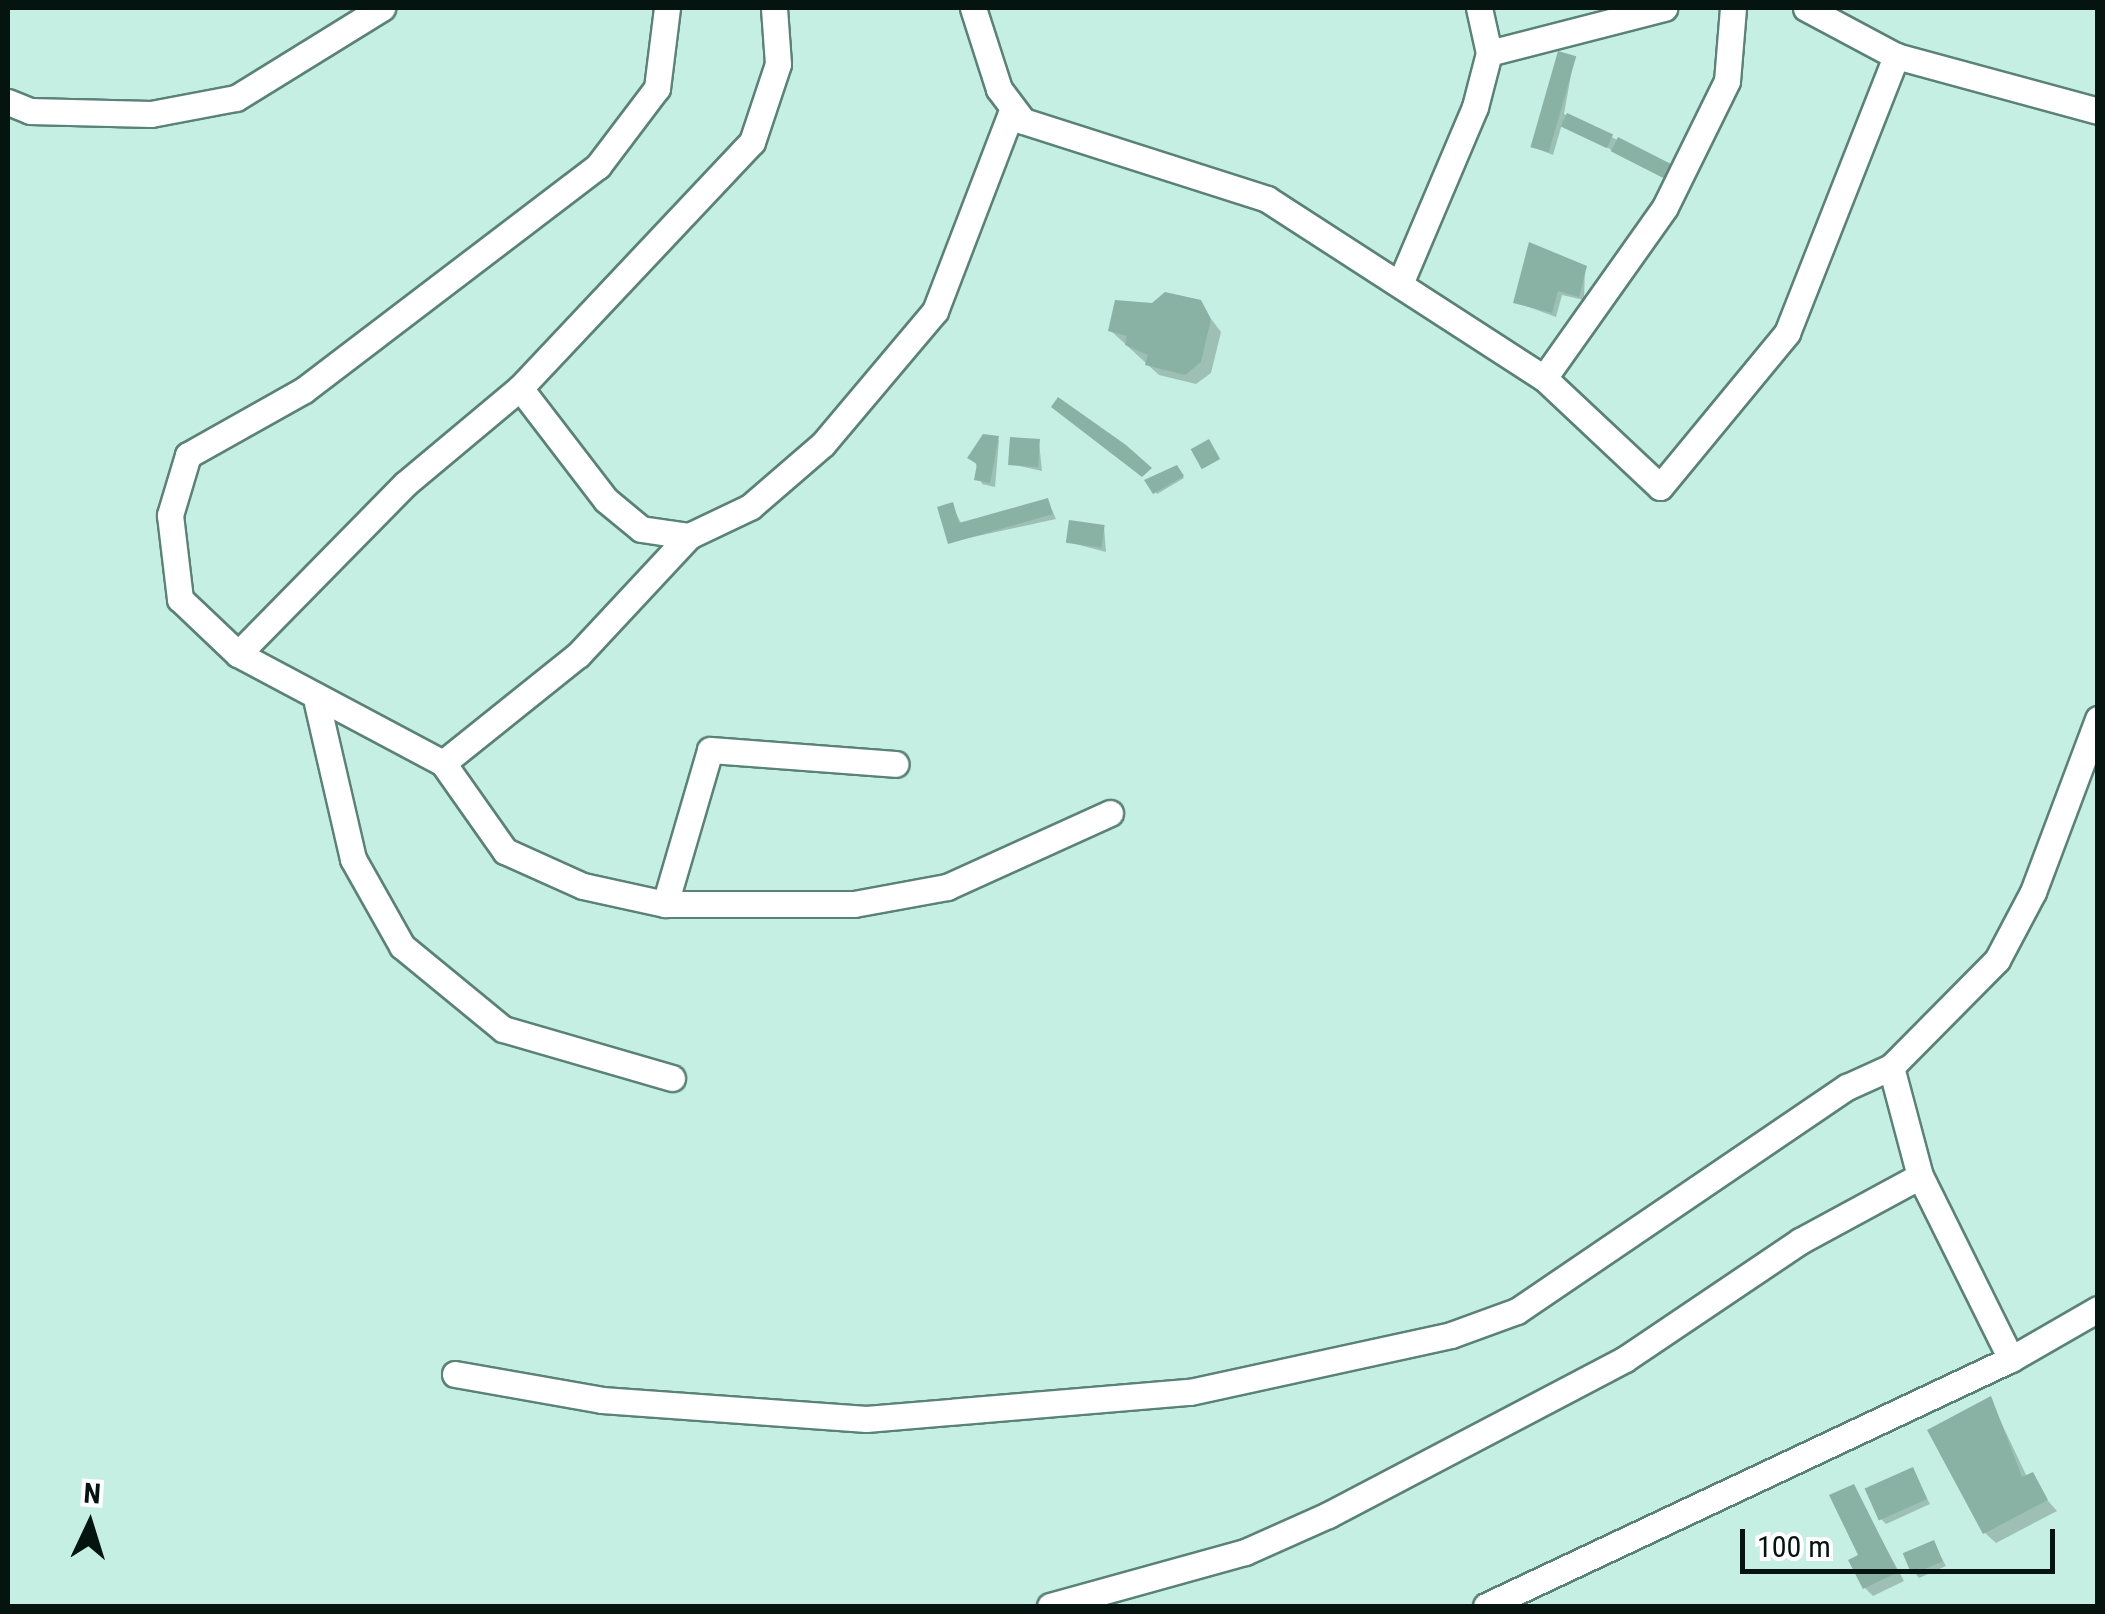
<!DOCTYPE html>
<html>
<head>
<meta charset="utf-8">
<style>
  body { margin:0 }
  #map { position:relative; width:2105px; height:1614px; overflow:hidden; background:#c5efe2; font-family:"Roboto Condensed",sans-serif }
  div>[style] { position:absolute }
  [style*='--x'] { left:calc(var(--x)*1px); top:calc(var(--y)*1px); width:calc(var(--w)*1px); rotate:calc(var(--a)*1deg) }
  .shadow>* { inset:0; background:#0003 }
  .building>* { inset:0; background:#89b2a5; transform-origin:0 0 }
  .roads { filter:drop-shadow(2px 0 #5b8276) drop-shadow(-2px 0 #5b8276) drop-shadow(0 2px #5b8276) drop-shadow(0 -2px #5b8276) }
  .minor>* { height:25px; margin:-12.5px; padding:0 12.5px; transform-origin:12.5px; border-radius:12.5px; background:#fff }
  span { translate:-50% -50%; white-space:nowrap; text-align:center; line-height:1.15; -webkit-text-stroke:10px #fff; paint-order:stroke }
  .frame { position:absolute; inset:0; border:10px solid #05140f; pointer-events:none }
  .north { position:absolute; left:40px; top:1474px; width:100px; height:100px; -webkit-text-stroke:8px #fff; paint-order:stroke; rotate:4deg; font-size:28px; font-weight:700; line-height:40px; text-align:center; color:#05140f }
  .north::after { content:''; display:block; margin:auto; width:35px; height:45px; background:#05140f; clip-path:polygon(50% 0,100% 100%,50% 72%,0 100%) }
  .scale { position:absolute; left:1740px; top:1529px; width:315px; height:45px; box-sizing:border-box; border:5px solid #05140f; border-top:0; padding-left:12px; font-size:30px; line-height:35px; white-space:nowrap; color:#05140f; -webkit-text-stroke:8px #fff; paint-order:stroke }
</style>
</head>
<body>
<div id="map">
  <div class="shadow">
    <i style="clip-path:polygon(1574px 58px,1564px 114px,1671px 166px,1671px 181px,1562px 124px,1553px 155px,1533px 147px)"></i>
    <i style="clip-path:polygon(1585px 268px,1584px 300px,1562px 295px,1556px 317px,1515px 302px)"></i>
    <i style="clip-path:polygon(1199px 303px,1221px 332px,1211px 373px,1196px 384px,1159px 375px,1110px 330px,1153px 305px)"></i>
    <i style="clip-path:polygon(999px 440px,995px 487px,982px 484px,972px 451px)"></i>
    <i style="clip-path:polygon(1039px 442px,1042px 471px,1011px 464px)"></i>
    <i style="clip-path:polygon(1178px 469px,1184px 478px,1157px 494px,1148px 481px)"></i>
    <i style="clip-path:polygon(1048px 501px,1056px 519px,950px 542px,952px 505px,962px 525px)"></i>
    <i style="clip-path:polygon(1104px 527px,1106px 552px,1068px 542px)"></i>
    <i style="clip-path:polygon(1990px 1399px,2027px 1477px,2057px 1511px,1996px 1543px,1985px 1533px)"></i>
    <i style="clip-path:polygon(1912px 1470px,1930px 1504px,1886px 1524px,1881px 1519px)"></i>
    <i style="clip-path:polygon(1853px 1487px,1904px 1581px,1873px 1596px,1865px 1588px)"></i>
    <i style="clip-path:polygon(1933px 1543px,1946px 1566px,1919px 1578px,1915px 1573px)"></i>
  </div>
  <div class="building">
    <i style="left:1558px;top:51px;width:19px;height:100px;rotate:16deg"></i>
    <i style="left:1567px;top:113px;width:51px;height:15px;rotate:25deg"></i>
    <i style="left:1618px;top:137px;width:60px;height:16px;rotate:27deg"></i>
    <i style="clip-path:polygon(1529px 242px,1587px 266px,1579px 297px,1558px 291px,1552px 313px,1513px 303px)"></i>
    <i style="clip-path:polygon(1165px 292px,1201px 300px,1211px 319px,1201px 362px,1185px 375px,1145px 365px,1148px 355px,1125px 345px,1127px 336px,1108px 331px,1115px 300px,1152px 303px)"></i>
    <i style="clip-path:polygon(1058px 397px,1126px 445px,1152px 468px,1142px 477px,1051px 407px)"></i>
    <i style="clip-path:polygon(983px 434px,999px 436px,990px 483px,974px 480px,977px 464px,967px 458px)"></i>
    <i style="left:1010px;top:437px;width:30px;height:28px;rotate:4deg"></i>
    <i style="left:1209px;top:439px;width:23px;height:21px;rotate:61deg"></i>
    <i style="clip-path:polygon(1177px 465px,1184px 476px,1153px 494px,1144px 480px)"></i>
    <i style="clip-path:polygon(1048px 498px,1053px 514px,948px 544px,937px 507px,953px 502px,959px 523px)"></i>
    <i style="left:1069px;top:520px;width:36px;height:23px;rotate:8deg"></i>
    <i style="clip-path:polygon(1991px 1396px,2022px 1477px,2033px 1472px,2048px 1500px,1983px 1534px,1927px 1430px)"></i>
    <i style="left:1913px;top:1467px;width:35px;height:53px;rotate:66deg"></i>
    <i style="clip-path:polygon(1854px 1484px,1898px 1572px,1863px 1589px,1848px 1560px,1858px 1555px,1829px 1495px)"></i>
    <i style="left:1934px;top:1540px;width:23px;height:34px;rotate:67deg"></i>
  </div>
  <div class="roads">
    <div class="minor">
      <i style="--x:667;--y:8;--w:81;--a:97.1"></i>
      <i style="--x:657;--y:88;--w:98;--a:127.1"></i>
      <i style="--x:598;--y:166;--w:370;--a:142.7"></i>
      <i style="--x:304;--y:390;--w:133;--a:150.7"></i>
      <i style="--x:188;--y:455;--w:63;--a:106.7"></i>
      <i style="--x:170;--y:515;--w:85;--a:83.2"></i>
      <i style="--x:180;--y:599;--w:80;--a:43.5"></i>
      <i style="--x:238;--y:654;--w:232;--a:28"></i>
      <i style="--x:443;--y:763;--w:108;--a:54.8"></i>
      <i style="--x:505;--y:851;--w:85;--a:24.2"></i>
      <i style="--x:583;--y:886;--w:84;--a:12.4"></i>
      <i style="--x:665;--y:904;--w:189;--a:0"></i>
      <i style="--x:854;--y:904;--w:95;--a:-10.4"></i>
      <i style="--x:947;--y:887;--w:179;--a:-24.4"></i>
      <i style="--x:973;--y:8;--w:85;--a:72.2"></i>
      <i style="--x:999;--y:89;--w:40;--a:53"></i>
      <i style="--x:1023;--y:121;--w:256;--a:17.7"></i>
      <i style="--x:1267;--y:199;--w:330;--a:32.9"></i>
      <i style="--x:1544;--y:378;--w:159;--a:43.2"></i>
      <i style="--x:1660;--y:487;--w:200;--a:-50.5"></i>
      <i style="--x:1787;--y:333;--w:298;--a:-68.5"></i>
      <i style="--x:1806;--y:8;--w:102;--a:28.1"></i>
      <i style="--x:1896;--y:56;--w:209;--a:15.2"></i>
      <i style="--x:1489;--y:53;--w:181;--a:-14.4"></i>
      <i style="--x:8;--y:102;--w:24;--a:22"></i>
      <i style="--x:30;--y:111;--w:121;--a:1.4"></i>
      <i style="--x:151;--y:114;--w:86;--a:-10.7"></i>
      <i style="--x:236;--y:98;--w:172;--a:-31.7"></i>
      <i style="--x:1402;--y:279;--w:187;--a:-67"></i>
      <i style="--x:1475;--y:107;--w:56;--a:-75.5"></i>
      <i style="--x:1489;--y:53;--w:46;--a:-102.5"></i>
      <i style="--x:1544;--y:378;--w:209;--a:-54.7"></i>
      <i style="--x:1665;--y:207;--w:140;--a:-63.8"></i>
      <i style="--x:1727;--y:81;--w:73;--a:-85.3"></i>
      <i style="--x:520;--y:388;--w:141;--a:52.5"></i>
      <i style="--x:606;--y:500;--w:45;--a:39.6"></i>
      <i style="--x:641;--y:529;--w:49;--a:8.3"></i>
      <i style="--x:689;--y:536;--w:68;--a:-25.4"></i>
      <i style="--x:750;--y:507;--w:96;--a:-40.8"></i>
      <i style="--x:823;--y:444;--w:174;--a:-49.9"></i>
      <i style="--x:935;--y:311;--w:215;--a:-69"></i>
      <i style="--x:238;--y:654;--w:238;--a:-45.5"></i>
      <i style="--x:405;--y:484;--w:150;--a:-39.9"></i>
      <i style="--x:520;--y:388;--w:338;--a:-46.7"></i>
      <i style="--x:752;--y:142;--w:82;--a:-71.6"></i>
      <i style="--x:778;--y:64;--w:56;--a:-94.1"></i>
      <i style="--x:317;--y:703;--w:160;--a:77"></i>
      <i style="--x:353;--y:859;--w:100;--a:60.6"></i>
      <i style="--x:402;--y:946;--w:131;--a:39.4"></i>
      <i style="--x:503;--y:1029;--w:176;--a:16.2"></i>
      <i style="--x:443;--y:763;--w:173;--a:-38.7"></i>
      <i style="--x:578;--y:655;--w:163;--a:-47"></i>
      <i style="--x:665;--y:904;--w:160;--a:-73.7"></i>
      <i style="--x:710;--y:750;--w:186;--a:4.3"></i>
      <i style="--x:2011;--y:1359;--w:204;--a:-116.4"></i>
      <i style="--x:1920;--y:1176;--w:113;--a:-104.9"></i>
      <i style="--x:1891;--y:1067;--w:151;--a:-45.3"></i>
      <i style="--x:1997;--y:960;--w:77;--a:-62.1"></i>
      <i style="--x:2033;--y:892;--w:185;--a:-69.4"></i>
      <i style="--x:455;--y:1374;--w:149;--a:10"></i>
      <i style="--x:602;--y:1400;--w:265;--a:4.1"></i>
      <i style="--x:866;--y:1419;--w:325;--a:-4.8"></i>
      <i style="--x:1190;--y:1392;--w:267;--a:-12.3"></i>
      <i style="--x:1451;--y:1335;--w:70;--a:-20"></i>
      <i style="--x:1517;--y:1311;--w:399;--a:-34.2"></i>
      <i style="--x:1847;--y:1087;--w:48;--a:-24.4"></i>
      <i style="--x:1050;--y:1606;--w:202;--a:-15.5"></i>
      <i style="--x:1245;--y:1552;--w:91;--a:-24"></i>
      <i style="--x:1328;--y:1515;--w:335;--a:-27.7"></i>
      <i style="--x:1625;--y:1359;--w:211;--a:-34"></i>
      <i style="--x:1800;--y:1241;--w:136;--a:-28.4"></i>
      <i style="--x:1486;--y:1606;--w:580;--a:-25.2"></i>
      <i style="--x:2011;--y:1359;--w:100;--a:-29.9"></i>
    </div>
  </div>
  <div class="frame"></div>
  <div class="north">N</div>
  <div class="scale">100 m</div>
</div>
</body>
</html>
